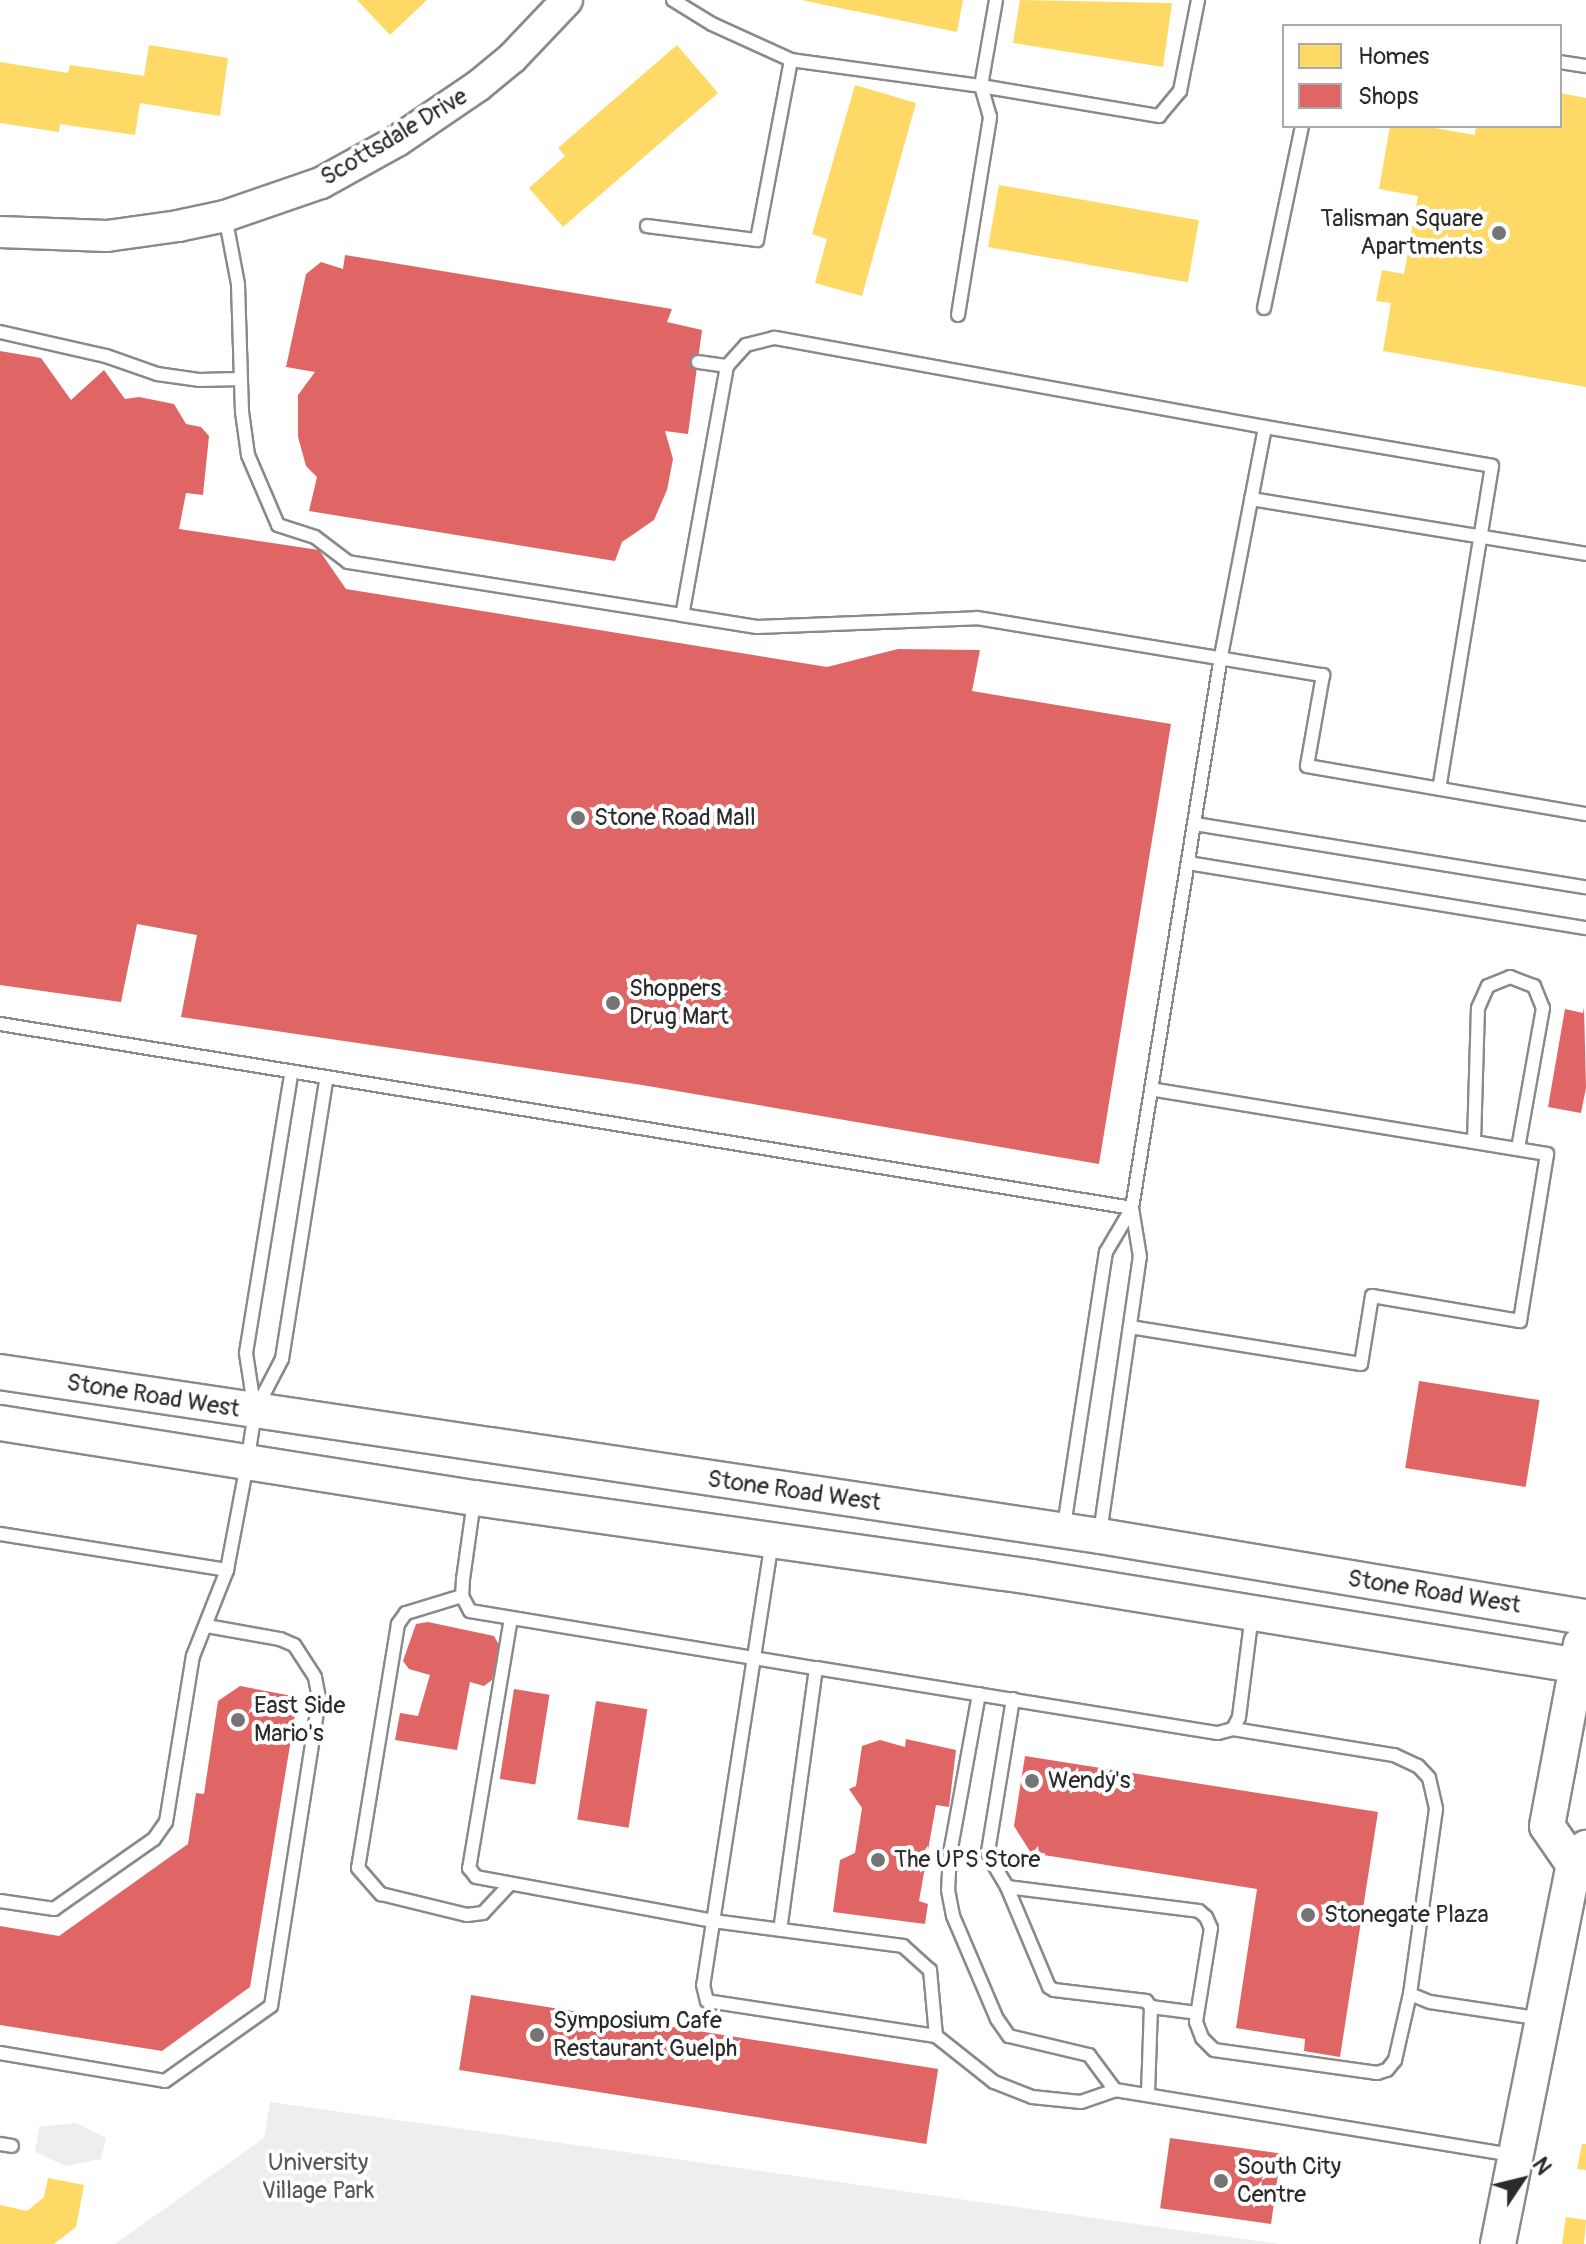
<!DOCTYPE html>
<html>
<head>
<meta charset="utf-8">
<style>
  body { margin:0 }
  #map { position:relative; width:1586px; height:2244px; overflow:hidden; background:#fff; font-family:Pangolin,sans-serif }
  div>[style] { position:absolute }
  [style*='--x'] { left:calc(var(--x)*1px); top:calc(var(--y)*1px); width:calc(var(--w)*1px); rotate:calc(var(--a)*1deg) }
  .green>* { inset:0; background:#eee }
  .homes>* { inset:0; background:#ffd966; transform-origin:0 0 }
  .shops>* { inset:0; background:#e06666; transform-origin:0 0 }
  .roads { filter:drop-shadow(2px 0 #8a8a8a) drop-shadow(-2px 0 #8a8a8a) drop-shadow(0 2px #8a8a8a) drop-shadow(0 -2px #8a8a8a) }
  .service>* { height:12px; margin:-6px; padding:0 6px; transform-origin:6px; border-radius:6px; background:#fff }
  .tertiary>* { height:30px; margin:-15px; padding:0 15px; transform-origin:15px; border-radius:15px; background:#fff }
  .secondary>* { height:34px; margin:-17px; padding:0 17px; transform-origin:17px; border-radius:17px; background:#fff }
  .dots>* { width:22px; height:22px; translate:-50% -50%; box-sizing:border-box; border:4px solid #fff; border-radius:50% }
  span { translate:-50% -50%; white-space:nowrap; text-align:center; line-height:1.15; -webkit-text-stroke:8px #fff; paint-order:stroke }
  .street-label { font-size:24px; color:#2b2b2b }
  .poi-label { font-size:24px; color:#2b2b2b }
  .right { translate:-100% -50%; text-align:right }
  .left { translate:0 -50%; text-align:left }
  .park-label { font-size:24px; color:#585858 }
  .legend { position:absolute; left:1282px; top:24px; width:280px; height:104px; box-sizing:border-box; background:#fff; border:2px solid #aaa; margin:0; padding:10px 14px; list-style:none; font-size:24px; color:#2b2b2b }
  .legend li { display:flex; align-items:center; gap:16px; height:40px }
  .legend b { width:40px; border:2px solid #aaa }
  .north { position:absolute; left:1482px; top:2140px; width:80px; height:80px; -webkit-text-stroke:6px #fff; paint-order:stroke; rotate:55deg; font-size:22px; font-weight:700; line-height:32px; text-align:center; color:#2b2b2b }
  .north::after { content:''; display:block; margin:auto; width:28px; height:36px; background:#2b2b2b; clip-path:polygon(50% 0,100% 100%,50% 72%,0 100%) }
</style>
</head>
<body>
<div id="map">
  <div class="green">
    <i style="clip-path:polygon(270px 2102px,1280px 2244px,115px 2244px,264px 2138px)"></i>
    <i style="clip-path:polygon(76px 2123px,106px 2138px,101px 2159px,66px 2166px,35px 2152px,39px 2127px)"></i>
  </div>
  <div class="homes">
    <i style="clip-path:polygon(357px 0,427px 0,390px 35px)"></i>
    <i style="clip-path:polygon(801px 0,963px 0,957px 32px)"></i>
    <i style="clip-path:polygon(1020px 0,1172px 3px,1163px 67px,1013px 43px)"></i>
    <i style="clip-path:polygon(149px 45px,228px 58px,220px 116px,140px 103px,135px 135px,60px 124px,59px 132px,0 123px,0 62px,68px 73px,70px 65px,144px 76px)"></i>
    <i style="clip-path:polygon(677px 45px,718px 93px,563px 227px,529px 188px,565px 156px,558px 148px)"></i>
    <i style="clip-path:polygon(855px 85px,916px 103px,862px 296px,815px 283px,827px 239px,812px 234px)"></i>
    <i style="clip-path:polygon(1560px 93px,1586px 98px,1586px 387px,1383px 351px,1391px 303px,1376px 301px,1382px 270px,1404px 274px,1418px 196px,1379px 189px,1390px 126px,1423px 126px,1475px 135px,1476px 126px,1560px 126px)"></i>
    <i style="left:999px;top:185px;width:203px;height:63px;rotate:10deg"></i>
    <i style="clip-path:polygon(1582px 2144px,1586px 2144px,1586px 2170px,1577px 2169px)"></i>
    <i style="clip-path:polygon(48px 2178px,84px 2185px,76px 2227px,54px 2244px,0 2244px,0 2205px,27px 2211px,44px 2197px)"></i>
    <i style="clip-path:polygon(1566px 2217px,1586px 2220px,1584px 2244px,1562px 2244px)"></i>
  </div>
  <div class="shops">
    <i style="clip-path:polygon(345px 255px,672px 309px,667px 322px,702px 330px,688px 434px,665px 431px,673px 459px,667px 490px,654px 520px,622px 542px,615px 561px,309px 511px,317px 477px,306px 466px,298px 437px,298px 395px,315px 372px,286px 367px,306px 274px,321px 262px,343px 269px)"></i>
    <i style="clip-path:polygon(0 351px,41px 358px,71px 400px,104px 370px,125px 399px,139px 397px,174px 404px,186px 424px,201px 427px,209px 436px,203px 495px,186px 493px,179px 529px,319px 550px,346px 589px,827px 667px,898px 649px,980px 650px,972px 691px,1171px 724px,1099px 1164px,642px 1085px,181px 1017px,197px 935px,137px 924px,121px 1002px,0 985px)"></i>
    <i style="clip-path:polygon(1584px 1007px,1586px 1088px,1581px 1113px,1548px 1107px,1565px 1009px,1583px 1013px)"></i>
    <i style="left:1419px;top:1381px;width:122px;height:88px;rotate:9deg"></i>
    <i style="clip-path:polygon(428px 1622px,494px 1636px,499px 1645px,492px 1680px,484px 1686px,470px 1682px,457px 1750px,395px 1740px,400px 1713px,418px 1716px,430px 1675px,409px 1669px,403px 1661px,416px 1624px)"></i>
    <i style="clip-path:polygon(240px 1686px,298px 1697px,250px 1987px,162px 2051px,0 2025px,0 1926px,59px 1936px,188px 1844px,196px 1793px,204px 1794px,218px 1701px)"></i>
    <i style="left:514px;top:1689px;width:36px;height:91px;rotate:9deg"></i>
    <i style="left:596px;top:1701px;width:52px;height:120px;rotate:9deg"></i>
    <i style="clip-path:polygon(906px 1739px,956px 1750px,949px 1807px,936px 1805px,919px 1901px,928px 1904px,925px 1924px,833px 1912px,840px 1860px,855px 1853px,862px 1808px,849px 1789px,856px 1786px,862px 1746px,880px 1740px,905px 1747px)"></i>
    <i style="clip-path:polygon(1025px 1756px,1378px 1812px,1340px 2057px,1304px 2051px,1305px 2039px,1236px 2028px,1257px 1889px,1031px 1853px,1014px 1826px)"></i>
    <i style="left:471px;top:1995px;width:473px;height:76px;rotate:9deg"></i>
    <i style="left:1170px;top:2138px;width:112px;height:71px;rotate:8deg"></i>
  </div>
  <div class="roads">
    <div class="service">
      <i style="--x:673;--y:0;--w:46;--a:31.6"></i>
      <i style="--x:712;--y:24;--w:87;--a:24.5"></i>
      <i style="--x:791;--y:60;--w:192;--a:7.8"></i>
      <i style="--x:981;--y:86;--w:181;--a:9.6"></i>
      <i style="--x:1159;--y:116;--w:33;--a:-50"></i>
      <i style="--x:1180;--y:91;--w:93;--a:-78.8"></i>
      <i style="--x:1560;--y:62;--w:26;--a:9"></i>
      <i style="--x:647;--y:226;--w:111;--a:7.3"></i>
      <i style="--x:757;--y:240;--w:183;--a:-79.3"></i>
      <i style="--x:1264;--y:308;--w:186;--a:-78.2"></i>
      <i style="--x:958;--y:315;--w:201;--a:-80.8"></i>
      <i style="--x:990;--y:117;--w:32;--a:-106"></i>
      <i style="--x:981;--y:86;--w:87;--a:-80.1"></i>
      <i style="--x:0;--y:332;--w:109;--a:12.8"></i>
      <i style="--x:106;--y:356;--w:54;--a:19.4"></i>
      <i style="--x:157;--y:374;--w:42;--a:8.1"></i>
      <i style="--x:199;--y:380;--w:41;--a:-1.4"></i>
      <i style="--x:698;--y:362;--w:29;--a:8"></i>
      <i style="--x:1265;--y:427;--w:230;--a:9.7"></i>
      <i style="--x:1492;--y:466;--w:327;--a:99.3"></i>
      <i style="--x:1251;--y:499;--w:339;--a:9.3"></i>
      <i style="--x:682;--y:615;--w:76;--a:9.1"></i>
      <i style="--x:757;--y:627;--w:220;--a:-2.3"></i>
      <i style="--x:977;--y:618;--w:351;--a:9.4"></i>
      <i style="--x:1323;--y:675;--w:92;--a:100"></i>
      <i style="--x:1307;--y:766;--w:283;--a:9.8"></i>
      <i style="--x:1195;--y:824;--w:396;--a:9.2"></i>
      <i style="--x:1188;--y:863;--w:403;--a:9.3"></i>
      <i style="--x:0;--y:1024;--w:1147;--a:9.23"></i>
      <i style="--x:1132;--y:1208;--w:559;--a:-80.84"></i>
      <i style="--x:1221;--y:656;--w:233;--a:-79.1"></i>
      <i style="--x:1265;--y:427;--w:499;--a:-169.7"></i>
      <i style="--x:774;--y:338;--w:29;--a:166"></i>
      <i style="--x:746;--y:345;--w:28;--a:132"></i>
      <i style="--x:727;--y:366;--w:253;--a:100.2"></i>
      <i style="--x:682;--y:615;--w:338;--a:-171"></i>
      <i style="--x:348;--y:562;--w:41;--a:-142.9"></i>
      <i style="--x:315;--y:537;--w:39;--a:-162"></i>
      <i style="--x:278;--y:525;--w:76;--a:-113.2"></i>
      <i style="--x:248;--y:455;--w:43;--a:-97.9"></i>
      <i style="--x:242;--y:412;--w:128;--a:-91.8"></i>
      <i style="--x:238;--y:284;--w:69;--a:-100.8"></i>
      <i style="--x:1474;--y:1142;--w:134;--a:-88.3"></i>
      <i style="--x:1478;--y:1008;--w:24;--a:-66"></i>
      <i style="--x:1488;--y:986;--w:24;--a:-22"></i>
      <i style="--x:1510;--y:977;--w:26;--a:21"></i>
      <i style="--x:1534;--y:986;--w:24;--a:68"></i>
      <i style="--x:1543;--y:1008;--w:143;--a:100.1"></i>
      <i style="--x:1130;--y:1327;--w:234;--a:9.1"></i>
      <i style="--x:1361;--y:1364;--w:69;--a:-80.8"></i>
      <i style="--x:1372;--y:1296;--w:150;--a:9.6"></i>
      <i style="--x:1520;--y:1321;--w:169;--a:-80.8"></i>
      <i style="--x:1547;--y:1154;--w:401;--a:-170.7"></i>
      <i style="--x:257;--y:1407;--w:54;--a:-62.5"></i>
      <i style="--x:282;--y:1359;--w:282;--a:-81"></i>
      <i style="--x:474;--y:1501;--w:79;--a:98"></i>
      <i style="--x:463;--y:1579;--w:17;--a:93"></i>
      <i style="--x:462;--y:1596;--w:17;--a:62"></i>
      <i style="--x:470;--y:1611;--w:351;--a:9.4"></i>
      <i style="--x:816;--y:1668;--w:264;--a:97.8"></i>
      <i style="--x:1064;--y:1526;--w:277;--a:-81.3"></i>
      <i style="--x:1106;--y:1252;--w:51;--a:-59.4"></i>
      <i style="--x:1100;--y:1533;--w:279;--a:-81.8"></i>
      <i style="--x:1140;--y:1257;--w:50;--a:-99.3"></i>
      <i style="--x:0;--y:1534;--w:230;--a:9"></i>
      <i style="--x:772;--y:1541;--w:449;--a:98.8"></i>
      <i style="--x:703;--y:1985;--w:16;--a:76"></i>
      <i style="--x:707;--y:2001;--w:232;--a:8.7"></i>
      <i style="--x:936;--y:2036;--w:74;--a:38.4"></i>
      <i style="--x:994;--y:2082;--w:41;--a:21.5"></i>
      <i style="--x:1032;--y:2097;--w:49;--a:5.8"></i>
      <i style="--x:1081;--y:2102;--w:36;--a:-19"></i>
      <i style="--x:1115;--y:2090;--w:402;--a:9.3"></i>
      <i style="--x:462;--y:1596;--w:59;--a:163.1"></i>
      <i style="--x:406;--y:1613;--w:14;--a:126"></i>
      <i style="--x:398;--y:1624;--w:247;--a:99.3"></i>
      <i style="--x:358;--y:1868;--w:35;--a:49"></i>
      <i style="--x:381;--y:1894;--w:89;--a:13.7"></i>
      <i style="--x:467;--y:1915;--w:16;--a:-7"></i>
      <i style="--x:483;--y:1913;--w:40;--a:-47"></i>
      <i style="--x:511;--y:1618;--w:254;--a:99.5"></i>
      <i style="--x:469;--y:1868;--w:11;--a:52"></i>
      <i style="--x:476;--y:1877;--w:241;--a:10.5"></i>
      <i style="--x:713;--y:1921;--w:192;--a:7.5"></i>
      <i style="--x:903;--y:1946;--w:36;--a:42"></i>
      <i style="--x:930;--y:1970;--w:66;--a:84.8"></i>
      <i style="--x:816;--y:1668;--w:407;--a:9.2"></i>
      <i style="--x:1218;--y:1733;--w:16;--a:-15"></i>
      <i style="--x:1233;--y:1729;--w:13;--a:-63"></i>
      <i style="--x:1239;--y:1717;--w:104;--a:-82.8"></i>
      <i style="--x:979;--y:1694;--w:162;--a:100.3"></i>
      <i style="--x:950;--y:1853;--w:37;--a:93"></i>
      <i style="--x:948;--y:1890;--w:26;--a:79"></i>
      <i style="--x:953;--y:1916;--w:112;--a:66.9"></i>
      <i style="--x:997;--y:2019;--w:21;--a:55"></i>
      <i style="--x:1009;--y:2036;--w:82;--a:13.4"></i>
      <i style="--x:1089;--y:2055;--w:44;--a:53.4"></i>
      <i style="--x:1013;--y:1699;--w:155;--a:99.3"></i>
      <i style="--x:988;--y:1852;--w:14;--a:65"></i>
      <i style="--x:994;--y:1865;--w:26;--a:59"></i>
      <i style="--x:1007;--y:1887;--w:193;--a:7.1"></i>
      <i style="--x:1199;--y:1911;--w:9;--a:41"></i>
      <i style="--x:1206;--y:1917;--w:12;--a:66"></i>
      <i style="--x:1211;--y:1928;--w:95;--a:99.1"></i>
      <i style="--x:1196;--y:2022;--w:17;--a:69"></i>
      <i style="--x:1202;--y:2038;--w:17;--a:45"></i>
      <i style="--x:1214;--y:2050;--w:165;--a:8"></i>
      <i style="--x:1377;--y:2073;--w:10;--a:-17"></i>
      <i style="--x:1387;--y:2070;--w:13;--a:-51"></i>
      <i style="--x:1395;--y:2060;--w:68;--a:-77.2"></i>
      <i style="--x:1233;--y:1729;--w:163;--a:9.2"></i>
      <i style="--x:1394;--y:1755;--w:26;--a:25"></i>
      <i style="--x:1418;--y:1766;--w:16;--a:47"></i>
      <i style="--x:1429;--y:1778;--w:32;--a:77"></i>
      <i style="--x:1436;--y:1809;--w:187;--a:98"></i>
      <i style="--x:1410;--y:1994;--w:22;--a:22"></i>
      <i style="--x:1430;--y:2002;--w:114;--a:8.6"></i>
      <i style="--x:1007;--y:1887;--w:108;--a:67.2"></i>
      <i style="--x:1049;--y:1987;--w:6;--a:31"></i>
      <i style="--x:1054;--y:1990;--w:93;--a:6.8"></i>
      <i style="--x:1146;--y:2001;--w:8;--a:50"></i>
      <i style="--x:1151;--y:2007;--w:88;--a:92"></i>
      <i style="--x:0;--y:1901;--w:55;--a:8.4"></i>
      <i style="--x:54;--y:1909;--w:122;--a:-35"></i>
      <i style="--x:154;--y:1839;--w:21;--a:-55"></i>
      <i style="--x:166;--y:1822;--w:168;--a:-80.8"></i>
      <i style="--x:193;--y:1656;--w:92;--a:-68.4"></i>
      <i style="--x:227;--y:1570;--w:108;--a:-79.3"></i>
      <i style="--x:247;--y:1464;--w:53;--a:-81.3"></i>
      <i style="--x:255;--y:1412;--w:60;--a:-98.7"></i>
      <i style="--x:246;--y:1353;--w:283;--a:-80.8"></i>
      <i style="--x:1151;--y:2007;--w:46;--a:7.4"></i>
      <i style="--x:0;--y:2053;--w:167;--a:9.6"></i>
      <i style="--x:165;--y:2081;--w:130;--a:-35.3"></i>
      <i style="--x:271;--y:2006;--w:312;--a:-81.1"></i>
      <i style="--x:319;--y:1698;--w:21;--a:-101"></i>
      <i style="--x:315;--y:1677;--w:38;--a:-123"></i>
      <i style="--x:294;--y:1645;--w:15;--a:-157"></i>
      <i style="--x:280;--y:1639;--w:74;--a:-169.9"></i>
      <i style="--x:0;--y:2144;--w:12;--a:9"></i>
    </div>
    <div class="tertiary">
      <i style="--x:0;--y:232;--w:107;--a:2.1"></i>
      <i style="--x:107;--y:236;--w:72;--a:-8"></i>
      <i style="--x:178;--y:226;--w:48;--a:-12"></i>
      <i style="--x:225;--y:216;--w:102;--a:-19"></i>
      <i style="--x:321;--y:183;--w:87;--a:-28.9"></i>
      <i style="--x:397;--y:141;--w:98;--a:-34.2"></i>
      <i style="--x:478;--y:86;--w:44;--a:-39.5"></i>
      <i style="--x:512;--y:58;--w:80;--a:-46.5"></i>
    </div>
    <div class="secondary">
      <i style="--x:0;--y:1372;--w:1112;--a:8.48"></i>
      <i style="--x:1100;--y:1536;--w:493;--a:9.5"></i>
      <i style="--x:0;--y:1423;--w:481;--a:9"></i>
      <i style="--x:475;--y:1498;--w:563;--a:8.07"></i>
      <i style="--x:1032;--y:1577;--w:561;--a:9.23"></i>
      <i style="--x:1574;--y:1865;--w:47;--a:-124.7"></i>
      <i style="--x:1547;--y:1826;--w:185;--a:-79.4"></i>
      <i style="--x:1498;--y:2244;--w:387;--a:-78.7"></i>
      <i style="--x:1574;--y:1865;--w:21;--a:-55"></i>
    </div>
  </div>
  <div class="dots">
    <i style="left:1499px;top:233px;background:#757575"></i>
    <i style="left:578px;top:818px;background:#757575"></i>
    <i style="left:613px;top:1003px;background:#757575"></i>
    <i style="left:238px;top:1720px;background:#757575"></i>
    <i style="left:1032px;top:1781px;background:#757575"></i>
    <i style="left:878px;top:1860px;background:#757575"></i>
    <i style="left:1308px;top:1915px;background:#757575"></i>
    <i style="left:537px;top:2035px;background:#757575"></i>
    <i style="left:1221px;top:2181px;background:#757575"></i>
  </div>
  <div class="street-label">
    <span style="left:394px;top:137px;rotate:-31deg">Scottsdale Drive</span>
    <span style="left:153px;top:1396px;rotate:9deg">Stone Road West</span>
    <span style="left:794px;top:1491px;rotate:8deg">Stone Road West</span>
    <span style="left:1434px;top:1592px;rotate:9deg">Stone Road West</span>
  </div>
  <div class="poi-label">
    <span class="right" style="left:1483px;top:233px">Talisman Square<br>Apartments</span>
    <span class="left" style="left:594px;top:818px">Stone Road Mall</span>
    <span class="left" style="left:629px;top:1003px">Shoppers<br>Drug Mart</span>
    <span class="left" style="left:254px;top:1720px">East Side<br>Mario's</span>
    <span class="left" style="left:1048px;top:1781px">Wendy's</span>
    <span class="left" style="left:894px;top:1860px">The UPS Store</span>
    <span class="left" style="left:1324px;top:1915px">Stonegate Plaza</span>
    <span class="left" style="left:553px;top:2035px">Symposium Cafe<br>Restaurant Guelph</span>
    <span class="left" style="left:1237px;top:2181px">South City<br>Centre</span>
  </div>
  <div class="park-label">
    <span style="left:318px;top:2177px">University<br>Village Park</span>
  </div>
  <ul class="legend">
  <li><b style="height:22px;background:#ffd966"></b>Homes</li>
  <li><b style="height:22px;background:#e06666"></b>Shops</li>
  </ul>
  <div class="north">N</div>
</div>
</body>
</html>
